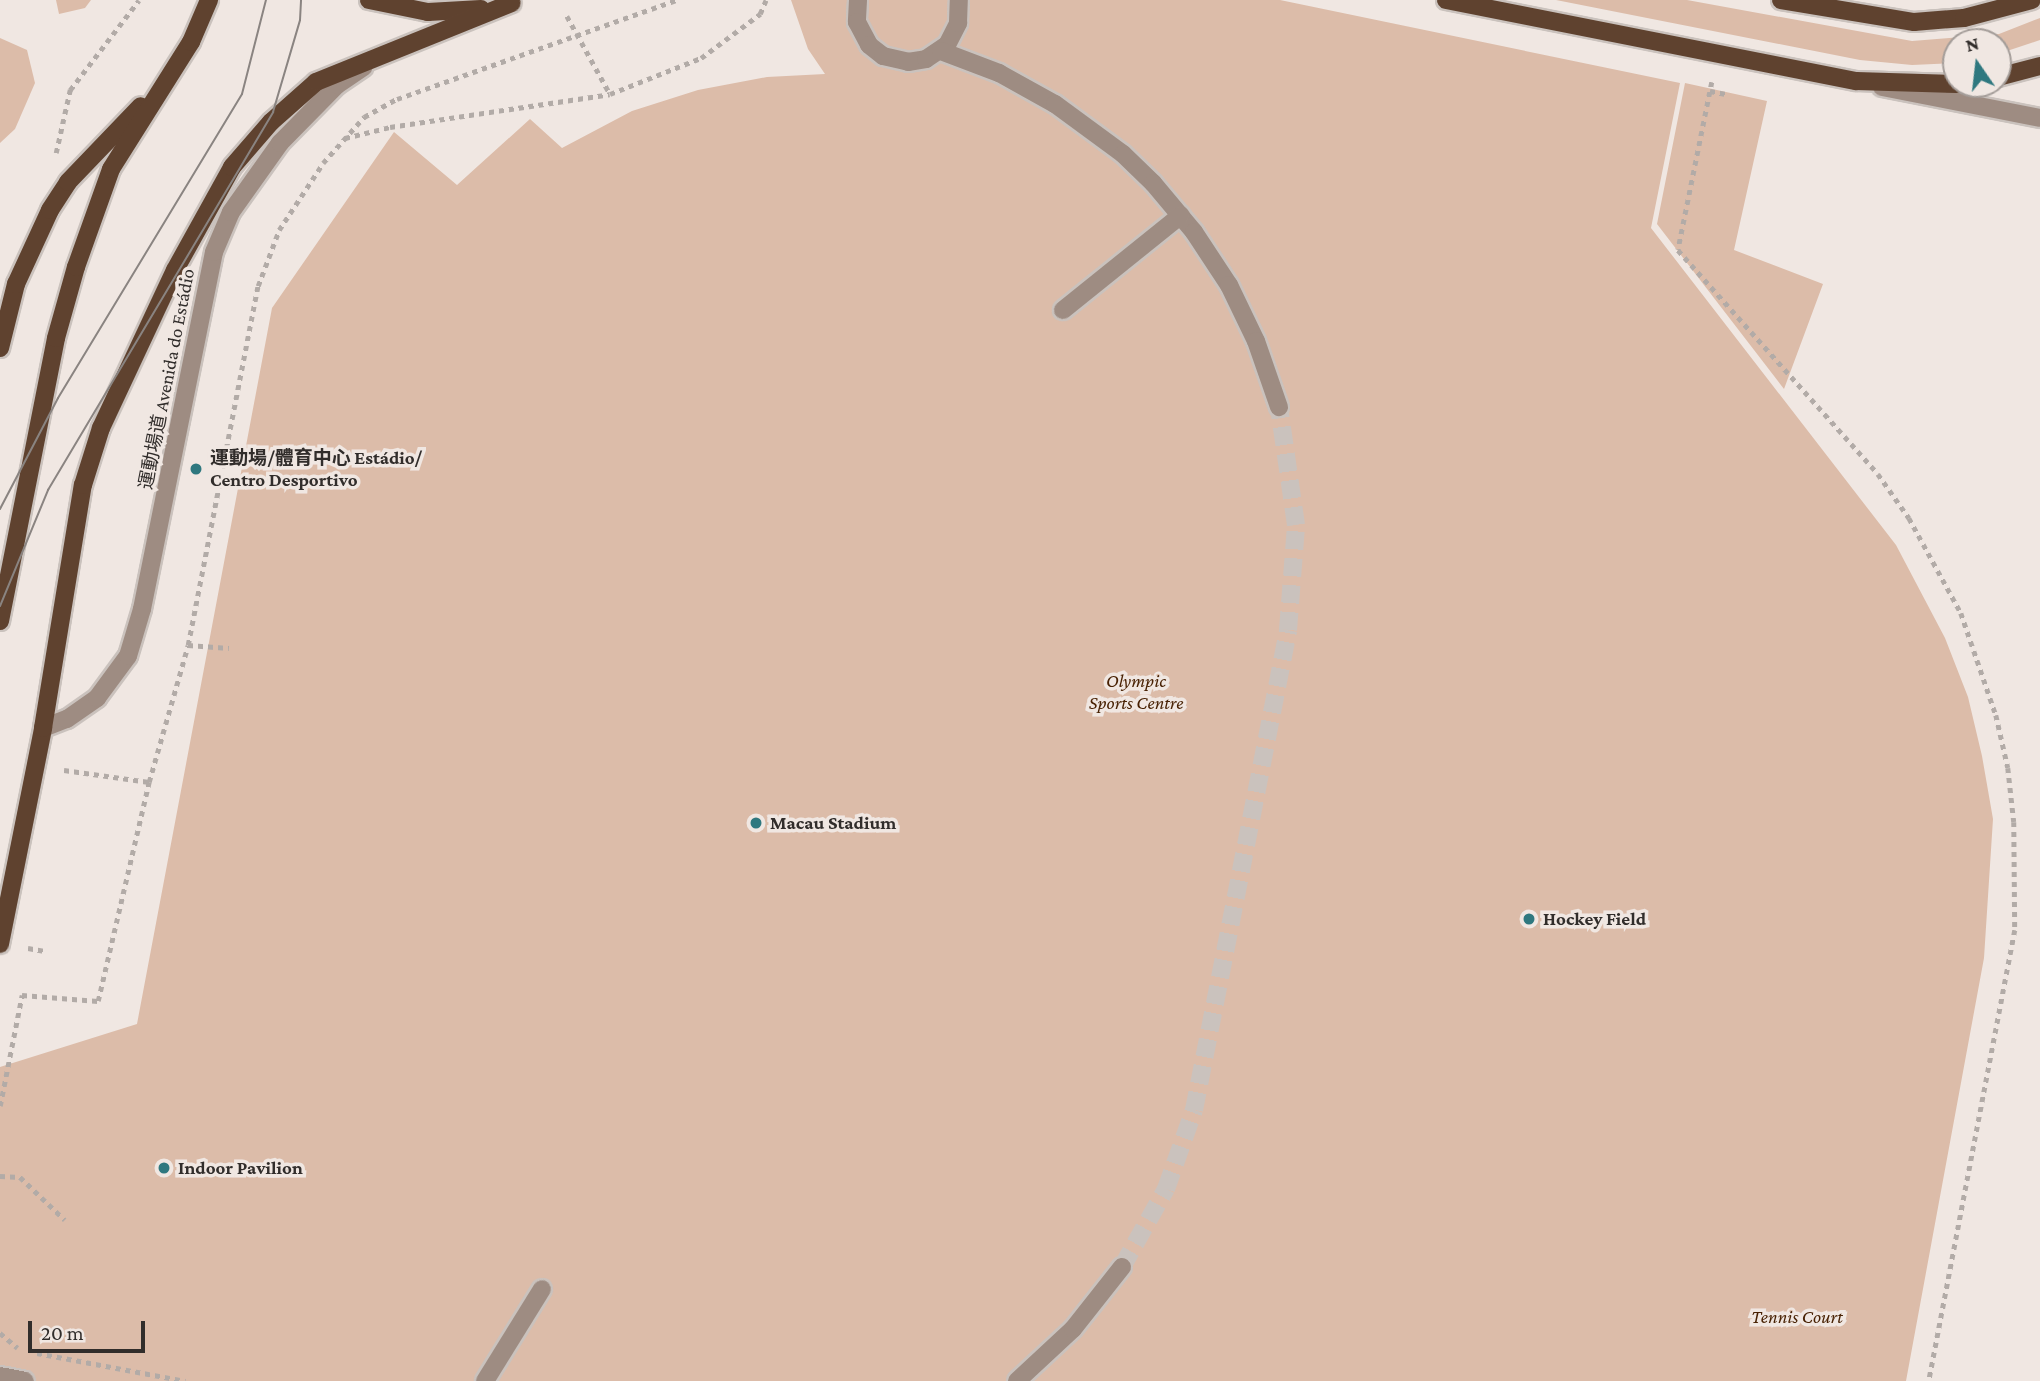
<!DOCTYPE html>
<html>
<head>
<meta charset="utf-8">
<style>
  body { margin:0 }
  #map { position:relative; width:2040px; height:1381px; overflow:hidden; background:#f0e7e2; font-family:"Crimson Pro","Noto Sans SC",serif }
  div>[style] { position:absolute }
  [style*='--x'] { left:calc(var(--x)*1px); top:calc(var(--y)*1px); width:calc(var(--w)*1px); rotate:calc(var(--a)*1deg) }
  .green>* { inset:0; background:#dcbca9 }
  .minor-tunnel>* { height:18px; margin-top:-9px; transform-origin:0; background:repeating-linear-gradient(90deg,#cac2bd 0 18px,transparent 0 27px) }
  .path>* { height:4.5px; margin-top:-2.25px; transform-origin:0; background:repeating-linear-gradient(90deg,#b2aba7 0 5px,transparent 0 10px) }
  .roads { filter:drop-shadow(2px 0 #cac2bd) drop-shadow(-2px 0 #cac2bd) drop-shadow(0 2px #cac2bd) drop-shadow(0 -2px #cac2bd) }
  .minor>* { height:18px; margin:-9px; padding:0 9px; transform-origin:9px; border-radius:9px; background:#9e8c82 }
  .major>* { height:18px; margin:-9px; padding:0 9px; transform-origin:9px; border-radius:9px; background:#5f422f }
  .tram>* { height:2px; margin:-1px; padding:0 1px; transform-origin:1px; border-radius:1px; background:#8a8481 }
  .dots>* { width:19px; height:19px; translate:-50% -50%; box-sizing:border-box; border:4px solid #f0e7e2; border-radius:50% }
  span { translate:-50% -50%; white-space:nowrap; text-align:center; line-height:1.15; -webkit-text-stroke:7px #f0e7e2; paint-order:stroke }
  .street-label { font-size:19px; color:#312d2b }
  .poi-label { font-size:19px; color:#312d2b; font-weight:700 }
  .left { translate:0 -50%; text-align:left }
  .park-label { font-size:19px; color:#482103; font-style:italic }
  .north { position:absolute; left:1942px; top:28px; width:70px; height:70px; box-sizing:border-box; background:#f0e7e2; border:2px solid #a49d99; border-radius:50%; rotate:346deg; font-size:19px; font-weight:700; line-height:28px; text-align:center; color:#312d2b }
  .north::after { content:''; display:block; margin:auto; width:24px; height:32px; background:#2f787f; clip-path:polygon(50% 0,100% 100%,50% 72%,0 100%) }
  .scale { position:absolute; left:28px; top:1321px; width:117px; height:32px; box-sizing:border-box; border:4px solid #312d2b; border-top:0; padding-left:9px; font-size:21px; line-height:24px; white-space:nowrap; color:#312d2b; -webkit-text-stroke:5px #f0e7e2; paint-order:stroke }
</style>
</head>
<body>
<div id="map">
  <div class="green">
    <i style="clip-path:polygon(56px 0,91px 0,85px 8px,59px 14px)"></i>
    <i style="clip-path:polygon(791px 0,1280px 0,1680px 83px,1651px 228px,1896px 545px,1945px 638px,1968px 697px,1982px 756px,1993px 819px,1984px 958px,1906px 1381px,0 1381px,0 1067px,137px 1024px,272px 308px,394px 132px,457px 185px,530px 119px,562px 148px,632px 111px,698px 90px,767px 77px,825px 74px,808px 49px)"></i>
    <i style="clip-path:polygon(1556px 0,1687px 0,1912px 41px,1999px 34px,2040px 18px,2040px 40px,1998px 54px,1998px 42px,1956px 42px,1956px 63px,1912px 65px,1860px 60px)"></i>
    <i style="clip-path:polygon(0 38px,27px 50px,35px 83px,15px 129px,0 143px)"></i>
    <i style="clip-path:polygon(1685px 83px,1767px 101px,1734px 250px,1823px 284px,1784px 389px,1657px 224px)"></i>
  </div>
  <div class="minor-tunnel">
    <i style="--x:1122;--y:1267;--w:90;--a:-60.6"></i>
    <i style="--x:1166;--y:1189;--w:84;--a:-70.5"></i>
    <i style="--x:1194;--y:1110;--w:489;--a:-78.9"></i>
    <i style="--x:1288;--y:630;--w:105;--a:-85.6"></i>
    <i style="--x:1296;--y:525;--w:119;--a:-98.2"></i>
  </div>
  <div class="path">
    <i style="--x:567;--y:16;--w:89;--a:61.1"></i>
    <i style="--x:1712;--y:82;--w:171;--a:101.4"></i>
    <i style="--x:1678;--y:250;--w:300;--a:48.2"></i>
    <i style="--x:1878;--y:474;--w:54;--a:54.8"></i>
    <i style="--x:1909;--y:518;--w:108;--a:61.3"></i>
    <i style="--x:1961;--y:613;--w:108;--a:71.1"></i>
    <i style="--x:1996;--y:715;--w:54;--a:77.2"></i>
    <i style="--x:2008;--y:768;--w:54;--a:83.7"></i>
    <i style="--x:2014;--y:822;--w:108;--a:89.5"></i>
    <i style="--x:2015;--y:930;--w:459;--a:100.8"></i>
    <i style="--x:1710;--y:91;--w:16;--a:11"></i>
    <i style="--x:345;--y:138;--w:46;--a:-13.7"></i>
    <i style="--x:390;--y:127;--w:222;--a:-8.5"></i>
    <i style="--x:610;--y:94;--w:98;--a:-21.6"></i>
    <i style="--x:701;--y:58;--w:74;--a:-36.7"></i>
    <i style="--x:760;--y:14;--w:15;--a:-67"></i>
    <i style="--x:56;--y:153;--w:65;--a:-77.5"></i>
    <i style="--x:70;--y:90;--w:113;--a:-52.5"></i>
    <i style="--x:188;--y:645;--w:41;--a:4.2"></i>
    <i style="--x:64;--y:770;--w:86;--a:8"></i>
    <i style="--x:149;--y:782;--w:142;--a:-74.1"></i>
    <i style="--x:188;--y:645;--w:366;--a:-79"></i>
    <i style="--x:258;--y:286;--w:60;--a:-69.4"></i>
    <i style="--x:279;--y:230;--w:80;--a:-56.7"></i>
    <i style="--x:323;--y:163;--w:62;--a:-48.3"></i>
    <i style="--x:364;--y:117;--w:38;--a:-29"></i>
    <i style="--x:397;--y:99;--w:296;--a:-19.5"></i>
    <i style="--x:28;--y:948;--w:17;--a:10"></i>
    <i style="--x:0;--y:1106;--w:113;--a:-78.8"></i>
    <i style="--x:22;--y:995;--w:76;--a:4.5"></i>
    <i style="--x:98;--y:1001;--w:225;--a:-76.9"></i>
    <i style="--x:0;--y:1176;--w:20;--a:3"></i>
    <i style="--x:20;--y:1177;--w:62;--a:43.7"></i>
    <i style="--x:0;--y:1333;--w:23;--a:40"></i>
    <i style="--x:37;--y:1353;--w:151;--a:10.7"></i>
  </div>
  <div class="roads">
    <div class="minor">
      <i style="--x:858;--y:0;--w:22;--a:93"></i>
      <i style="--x:857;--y:22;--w:26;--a:62"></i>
      <i style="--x:869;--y:45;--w:18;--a:38"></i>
      <i style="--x:883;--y:56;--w:26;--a:13"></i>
      <i style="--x:908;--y:62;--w:18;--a:-9"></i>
      <i style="--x:926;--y:59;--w:25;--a:-34"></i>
      <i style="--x:947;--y:45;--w:25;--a:-63"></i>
      <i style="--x:958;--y:23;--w:23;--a:-88"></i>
      <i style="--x:941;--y:51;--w:62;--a:20.8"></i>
      <i style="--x:999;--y:73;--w:64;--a:29"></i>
      <i style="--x:1055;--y:104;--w:84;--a:36.3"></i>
      <i style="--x:1123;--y:154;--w:42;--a:44"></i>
      <i style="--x:1153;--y:183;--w:64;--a:50.1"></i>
      <i style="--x:1194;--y:232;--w:64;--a:56.6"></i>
      <i style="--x:1229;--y:285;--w:62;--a:64.3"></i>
      <i style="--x:1256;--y:341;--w:70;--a:70.8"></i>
      <i style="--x:1882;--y:87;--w:161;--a:11.1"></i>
      <i style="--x:1063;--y:310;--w:151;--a:-38.8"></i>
      <i style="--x:43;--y:728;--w:26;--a:-21"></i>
      <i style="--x:67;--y:719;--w:37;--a:-35"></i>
      <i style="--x:97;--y:698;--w:52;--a:-53.6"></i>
      <i style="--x:128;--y:656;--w:49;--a:-73.4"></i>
      <i style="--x:142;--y:609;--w:364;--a:-78.6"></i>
      <i style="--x:214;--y:252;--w:43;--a:-67"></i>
      <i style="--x:231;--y:212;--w:85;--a:-54.6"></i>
      <i style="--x:280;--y:143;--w:81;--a:-45.5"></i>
      <i style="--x:337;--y:85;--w:32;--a:-34"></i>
      <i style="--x:0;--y:1376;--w:25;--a:11"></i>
      <i style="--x:485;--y:1381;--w:108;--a:-58.2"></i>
      <i style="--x:1017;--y:1381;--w:76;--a:-42.9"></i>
      <i style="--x:1073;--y:1329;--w:79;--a:-51.7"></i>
    </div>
    <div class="major">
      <i style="--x:369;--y:0;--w:60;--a:11.5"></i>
      <i style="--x:428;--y:12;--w:53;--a:-3.2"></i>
      <i style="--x:1446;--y:0;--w:418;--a:11.2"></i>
      <i style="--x:1856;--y:81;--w:101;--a:1.7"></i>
      <i style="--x:1781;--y:0;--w:135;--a:9.4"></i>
      <i style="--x:1914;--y:22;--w:50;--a:-4.6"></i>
      <i style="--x:1964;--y:18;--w:70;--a:-14.8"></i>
      <i style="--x:1998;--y:77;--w:43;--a:-14.7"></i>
      <i style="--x:0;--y:348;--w:66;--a:-76"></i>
      <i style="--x:16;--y:284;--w:81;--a:-65.3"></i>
      <i style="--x:50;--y:210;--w:33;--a:-57"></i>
      <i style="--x:68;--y:182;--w:105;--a:-46.2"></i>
      <i style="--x:0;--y:621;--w:288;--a:-78.8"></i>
      <i style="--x:56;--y:338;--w:74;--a:-74.3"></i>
      <i style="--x:76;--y:267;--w:104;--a:-70.3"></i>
      <i style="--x:111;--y:169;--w:150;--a:-57.8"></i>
      <i style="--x:191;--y:42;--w:46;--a:-66.8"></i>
      <i style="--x:0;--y:944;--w:220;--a:-78.7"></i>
      <i style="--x:43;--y:728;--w:246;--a:-80.7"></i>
      <i style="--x:83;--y:485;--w:60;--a:-72.5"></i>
      <i style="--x:101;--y:428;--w:174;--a:-64.9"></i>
      <i style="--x:175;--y:270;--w:118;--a:-61"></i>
      <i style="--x:232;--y:167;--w:60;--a:-49.1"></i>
      <i style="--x:271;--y:122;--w:60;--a:-41.6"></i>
      <i style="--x:316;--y:82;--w:211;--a:-22"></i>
    </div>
  </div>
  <div class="tram">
    <i style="--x:0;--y:509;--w:125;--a:-62.4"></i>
    <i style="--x:58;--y:398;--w:355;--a:-58.8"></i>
    <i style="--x:242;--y:94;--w:97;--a:-75.7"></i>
    <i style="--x:0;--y:606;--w:126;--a:-67.5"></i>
    <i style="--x:48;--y:490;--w:440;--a:-59.2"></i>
    <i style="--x:273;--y:112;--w:96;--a:-73.6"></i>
    <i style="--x:300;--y:20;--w:20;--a:-87"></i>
  </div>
  <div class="dots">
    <i style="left:196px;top:469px;background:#2f787f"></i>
    <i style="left:756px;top:823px;background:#2f787f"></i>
    <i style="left:1529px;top:919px;background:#2f787f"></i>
    <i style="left:164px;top:1168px;background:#2f787f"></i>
  </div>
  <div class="street-label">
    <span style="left:167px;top:379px;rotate:-79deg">運動場道 Avenida do Estádio</span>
  </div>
  <div class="poi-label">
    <span class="left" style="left:210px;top:469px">運動場/體育中心 Estádio/<br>Centro Desportivo</span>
    <span class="left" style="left:770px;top:823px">Macau Stadium</span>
    <span class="left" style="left:1543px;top:919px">Hockey Field</span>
    <span class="left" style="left:178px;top:1168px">Indoor Pavilion</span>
  </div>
  <div class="park-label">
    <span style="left:1136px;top:692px">Olympic<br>Sports Centre</span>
    <span style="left:1797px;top:1317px">Tennis Court</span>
  </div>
  <div class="north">N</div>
  <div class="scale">20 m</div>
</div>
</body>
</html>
